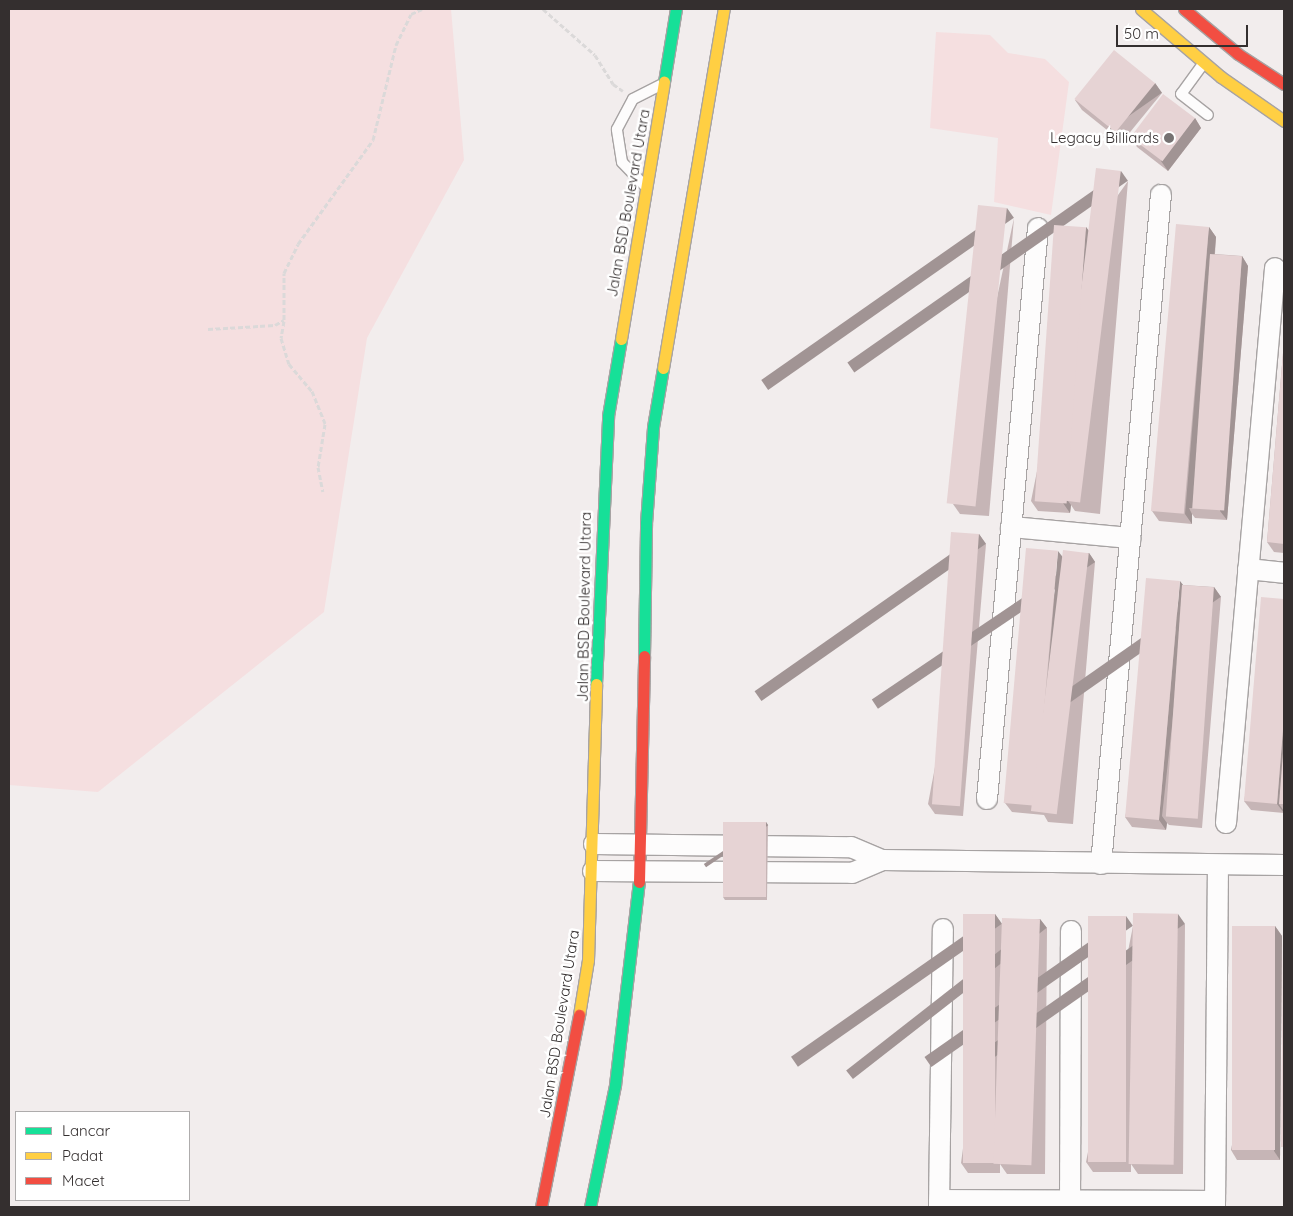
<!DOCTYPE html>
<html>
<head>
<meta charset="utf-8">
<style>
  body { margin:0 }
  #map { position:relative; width:1293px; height:1216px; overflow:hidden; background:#f2eded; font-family:Quicksand,sans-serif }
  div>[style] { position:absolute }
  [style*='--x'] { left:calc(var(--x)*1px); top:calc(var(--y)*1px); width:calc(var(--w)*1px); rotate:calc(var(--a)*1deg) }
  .green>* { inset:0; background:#f5dfe0 }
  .path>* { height:3px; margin-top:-1.5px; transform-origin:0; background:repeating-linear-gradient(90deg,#dbd9d9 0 5px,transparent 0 7.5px) }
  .roads { filter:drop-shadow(1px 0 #a7a3a3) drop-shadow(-1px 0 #a7a3a3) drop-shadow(0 1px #a7a3a3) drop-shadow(0 -1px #a7a3a3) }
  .lane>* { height:10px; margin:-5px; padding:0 5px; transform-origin:5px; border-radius:5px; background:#fdfcfc }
  .street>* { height:20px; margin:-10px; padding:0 10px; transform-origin:10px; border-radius:10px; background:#fdfcfc }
  .fast>* { height:11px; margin:-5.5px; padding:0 5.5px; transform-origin:5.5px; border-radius:5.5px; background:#16e098 }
  .slow>* { height:11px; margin:-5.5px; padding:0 5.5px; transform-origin:5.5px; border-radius:5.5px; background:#ffcf43 }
  .jam>* { height:11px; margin:-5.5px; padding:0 5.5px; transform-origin:5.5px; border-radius:5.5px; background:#f24e42 }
  .wall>* { inset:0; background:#c6b5b6 }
  .shaded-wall>* { inset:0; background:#a19494; transform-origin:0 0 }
  .building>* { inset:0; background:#e6d3d4; transform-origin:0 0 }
  .dots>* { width:14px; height:14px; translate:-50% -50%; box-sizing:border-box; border:2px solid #fff; border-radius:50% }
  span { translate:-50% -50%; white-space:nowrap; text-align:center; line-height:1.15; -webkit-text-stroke:5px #fff; paint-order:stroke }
  .poi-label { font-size:15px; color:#342f2f }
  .right { translate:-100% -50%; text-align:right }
  .street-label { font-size:15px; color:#342f2f }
  .frame { position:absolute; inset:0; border:10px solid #342f2f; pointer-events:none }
  .legend { position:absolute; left:15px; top:1111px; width:175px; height:90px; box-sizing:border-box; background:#fff; border:1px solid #aeacac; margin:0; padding:6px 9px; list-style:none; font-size:15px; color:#342f2f }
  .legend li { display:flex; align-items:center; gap:10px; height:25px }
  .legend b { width:25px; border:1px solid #aeacac }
  .scale { position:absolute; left:1116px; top:25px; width:132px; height:22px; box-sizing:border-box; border:2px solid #342f2f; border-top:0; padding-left:6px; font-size:15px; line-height:18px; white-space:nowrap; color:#342f2f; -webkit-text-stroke:4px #fff; paint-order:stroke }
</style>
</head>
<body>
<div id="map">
  <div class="green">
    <i style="clip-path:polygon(9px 9px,451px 9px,464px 160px,367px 338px,324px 612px,98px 792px,9px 785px)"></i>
    <i style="clip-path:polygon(936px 32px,990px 35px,1008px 53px,1045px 59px,1069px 82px,1051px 215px,994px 202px,998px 138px,930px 128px)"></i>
  </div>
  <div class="path">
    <i style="--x:543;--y:9;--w:69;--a:41.5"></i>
    <i style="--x:595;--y:55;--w:34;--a:58"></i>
    <i style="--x:613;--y:84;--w:12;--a:35"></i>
    <i style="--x:284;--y:321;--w:17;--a:100"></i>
    <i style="--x:281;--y:338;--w:27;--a:73"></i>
    <i style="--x:289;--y:364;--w:35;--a:50"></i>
    <i style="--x:312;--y:391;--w:35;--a:68"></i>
    <i style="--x:325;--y:424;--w:44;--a:99.2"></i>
    <i style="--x:318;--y:467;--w:25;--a:79"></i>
    <i style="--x:208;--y:329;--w:67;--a:-3.4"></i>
    <i style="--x:275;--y:325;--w:10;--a:-29"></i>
    <i style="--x:284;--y:320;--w:47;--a:-90"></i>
    <i style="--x:284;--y:273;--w:32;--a:-64"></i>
    <i style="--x:298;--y:244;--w:128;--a:-54.2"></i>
    <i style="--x:373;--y:140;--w:98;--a:-76.4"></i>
    <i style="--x:396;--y:45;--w:34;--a:-64"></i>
    <i style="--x:411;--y:14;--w:12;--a:-24"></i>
    <i style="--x:423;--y:1207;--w:43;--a:0"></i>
  </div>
  <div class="roads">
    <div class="lane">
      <i style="--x:1203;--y:64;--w:37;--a:126"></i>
      <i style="--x:1181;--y:94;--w:34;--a:38"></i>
      <i style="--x:645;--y:186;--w:33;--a:-134"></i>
      <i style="--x:622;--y:162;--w:33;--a:-99"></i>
      <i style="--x:617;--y:129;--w:34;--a:-62"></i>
      <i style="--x:633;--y:99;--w:31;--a:-27"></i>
    </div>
    <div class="street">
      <i style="--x:1011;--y:527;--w:120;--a:5.3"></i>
      <i style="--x:1248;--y:569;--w:36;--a:6"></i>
      <i style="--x:987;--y:799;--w:573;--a:-84.9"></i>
      <i style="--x:1226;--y:823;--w:557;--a:-84.95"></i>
      <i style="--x:594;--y:844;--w:257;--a:0.7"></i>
      <i style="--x:851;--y:847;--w:34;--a:23"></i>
      <i style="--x:882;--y:860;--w:402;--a:0.7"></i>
      <i style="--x:1101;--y:864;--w:672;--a:-84.88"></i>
      <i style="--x:593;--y:871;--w:259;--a:0.4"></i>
      <i style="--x:852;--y:873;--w:33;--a:-23"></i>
      <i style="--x:939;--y:1200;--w:276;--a:0.2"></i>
      <i style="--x:939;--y:1207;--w:278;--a:-89.2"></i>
      <i style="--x:1070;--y:1207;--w:276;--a:-89.8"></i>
      <i style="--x:1215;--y:1207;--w:342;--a:-89.5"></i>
    </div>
    <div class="fast">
      <i style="--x:664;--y:82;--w:74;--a:-80.7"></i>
      <i style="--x:644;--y:656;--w:133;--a:-89.1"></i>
      <i style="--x:646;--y:523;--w:96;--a:-85.8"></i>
      <i style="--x:653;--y:427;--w:60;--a:-80.4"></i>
      <i style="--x:596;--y:684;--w:268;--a:-87.4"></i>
      <i style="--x:608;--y:416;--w:78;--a:-80.4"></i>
      <i style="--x:590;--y:1207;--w:125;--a:-78.4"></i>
      <i style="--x:615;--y:1085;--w:204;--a:-83.3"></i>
    </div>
    <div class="slow">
      <i style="--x:1141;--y:9;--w:105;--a:40.4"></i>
      <i style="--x:1221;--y:77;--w:77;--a:34.9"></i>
      <i style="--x:621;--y:339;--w:261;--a:-80.5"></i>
      <i style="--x:663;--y:368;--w:364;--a:-80.4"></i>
      <i style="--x:579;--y:1015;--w:56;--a:-80.7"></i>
      <i style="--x:588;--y:960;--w:276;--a:-88.3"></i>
    </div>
    <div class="jam">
      <i style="--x:1184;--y:9;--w:70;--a:39.8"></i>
      <i style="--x:1238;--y:54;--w:55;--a:33.1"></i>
      <i style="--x:639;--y:882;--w:226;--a:-88.7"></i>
      <i style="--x:541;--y:1207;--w:196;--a:-78.8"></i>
    </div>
  </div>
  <div class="wall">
    <i style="clip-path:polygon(1155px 83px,1162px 93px,1122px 142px,1082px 110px,1075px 100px)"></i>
    <i style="clip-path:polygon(1195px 118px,1201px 128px,1168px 171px,1137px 147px,1130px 137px)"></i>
    <i style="clip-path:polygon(1128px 181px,1100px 514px,1075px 511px,1071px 505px,1070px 513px,1038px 511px,1031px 501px,1086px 227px,1091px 233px)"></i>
    <i style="clip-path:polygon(1014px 218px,989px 516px,960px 514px,953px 504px)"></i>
    <i style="clip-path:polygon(1209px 227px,1216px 237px,1215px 254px,1242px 256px,1248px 266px,1227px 520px,1195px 518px,1192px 514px,1192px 524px,1159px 521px,1152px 511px)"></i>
    <i style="clip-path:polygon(1284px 341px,1284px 553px,1274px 552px,1267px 542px)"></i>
    <i style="clip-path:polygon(979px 534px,986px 544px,963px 816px,935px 814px,928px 804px)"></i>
    <i style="clip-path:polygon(1089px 553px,1095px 562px,1073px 824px,1048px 822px,1044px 815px,1012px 812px,1005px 803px,1063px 557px)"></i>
    <i style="clip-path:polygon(1183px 585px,1214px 587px,1221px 597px,1202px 828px,1169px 825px,1167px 823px,1166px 830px,1132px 827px,1125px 817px)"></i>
    <i style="clip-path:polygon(1284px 599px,1284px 813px,1251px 810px,1244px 801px)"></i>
    <i style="clip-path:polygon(766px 822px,768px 825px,767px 900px,725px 900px,723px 897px)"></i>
    <i style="clip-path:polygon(995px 914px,1002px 924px,1040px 919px,1047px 928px,1045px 1174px,1007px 1174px,1000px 1164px,1000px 1173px,968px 1173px,961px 1163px)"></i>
    <i style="clip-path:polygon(1185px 924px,1183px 1174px,1138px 1174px,1131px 1164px,1131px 1143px,1131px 1172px,1093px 1172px,1086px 1162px,1133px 926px)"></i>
    <i style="clip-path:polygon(1275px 926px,1282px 936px,1280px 1160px,1237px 1160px,1231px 1150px)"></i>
  </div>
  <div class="shaded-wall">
    <i style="left:1155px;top:83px;width:12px;height:63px;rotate:55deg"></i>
    <i style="clip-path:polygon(1195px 118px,1201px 128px,1168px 171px,1161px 161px)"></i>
    <i style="left:1121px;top:171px;width:12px;height:334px;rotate:55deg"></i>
    <i style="left:1007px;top:208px;width:12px;height:300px;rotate:55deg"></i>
    <i style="clip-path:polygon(1086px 227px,1093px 237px,1068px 501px,1071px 505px,1070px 513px,1063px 503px)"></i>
    <i style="clip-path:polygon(1209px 227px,1216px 237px,1193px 508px,1189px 508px,1192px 514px,1192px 524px,1185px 514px)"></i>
    <i style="clip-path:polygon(1242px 256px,1248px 266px,1227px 520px,1220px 511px)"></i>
    <i style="left:979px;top:534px;width:12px;height:274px;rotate:55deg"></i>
    <i style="clip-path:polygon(1058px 551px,1065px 560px,1042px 812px,1037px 805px)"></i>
    <i style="left:1089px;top:553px;width:11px;height:262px;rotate:56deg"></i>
    <i style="clip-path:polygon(1180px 581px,1187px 590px,1162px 816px,1167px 823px,1166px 830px,1159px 820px)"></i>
    <i style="left:1214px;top:587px;width:12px;height:232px;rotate:55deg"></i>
    <i style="clip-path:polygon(1284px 717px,1284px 804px,1279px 804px,1284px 811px,1284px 813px,1277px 804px)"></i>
    <i style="left:766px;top:822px;width:4px;height:75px;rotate:56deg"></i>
    <i style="left:995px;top:914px;width:12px;height:249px;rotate:55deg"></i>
    <i style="left:1178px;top:914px;width:12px;height:250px;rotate:55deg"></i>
    <i style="left:1126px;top:916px;width:12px;height:246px;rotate:55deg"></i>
    <i style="left:1040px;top:919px;width:11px;height:246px;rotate:52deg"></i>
    <i style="clip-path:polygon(1275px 926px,1282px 936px,1280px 1160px,1274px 1151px)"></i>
  </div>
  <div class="building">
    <i style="left:1114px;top:50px;width:53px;height:63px;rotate:39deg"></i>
    <i style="left:1163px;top:94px;width:40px;height:54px;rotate:37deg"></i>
    <i style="left:1096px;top:168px;width:25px;height:334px;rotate:7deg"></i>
    <i style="left:978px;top:205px;width:29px;height:300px;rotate:6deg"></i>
    <i style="left:1176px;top:224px;width:33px;height:288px;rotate:5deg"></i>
    <i style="left:1054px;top:225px;width:32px;height:277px;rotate:4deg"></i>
    <i style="left:1210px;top:254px;width:32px;height:255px;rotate:4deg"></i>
    <i style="clip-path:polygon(1284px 341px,1284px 544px,1267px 542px)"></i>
    <i style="left:951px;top:532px;width:28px;height:273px;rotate:4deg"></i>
    <i style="left:1026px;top:548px;width:32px;height:256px;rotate:5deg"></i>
    <i style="left:1063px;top:550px;width:26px;height:263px;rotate:7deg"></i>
    <i style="left:1146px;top:578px;width:34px;height:240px;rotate:5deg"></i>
    <i style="left:1182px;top:585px;width:32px;height:232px;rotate:4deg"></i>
    <i style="clip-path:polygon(1261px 597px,1284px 599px,1284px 717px,1277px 804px,1244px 801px)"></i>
    <i style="clip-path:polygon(1284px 740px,1284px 804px,1279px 804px)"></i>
    <i style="left:723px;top:822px;width:43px;height:75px"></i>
    <i style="left:1133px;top:913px;width:45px;height:251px;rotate:1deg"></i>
    <i style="left:963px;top:914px;width:32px;height:249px"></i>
    <i style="left:1088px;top:916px;width:38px;height:246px"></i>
    <i style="left:1002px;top:918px;width:38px;height:246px;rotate:2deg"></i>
    <i style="clip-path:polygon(1283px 919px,1284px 919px,1284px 1147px,1281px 1147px)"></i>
    <i style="left:1232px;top:926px;width:43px;height:224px"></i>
  </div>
  <div class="dots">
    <i style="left:1169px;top:138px;background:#767272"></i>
  </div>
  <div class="poi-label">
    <span class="right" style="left:1159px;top:138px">Legacy Billiards</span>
  </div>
  <div class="street-label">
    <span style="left:628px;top:203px;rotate:-80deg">Jalan BSD Boulevard Utara</span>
    <span style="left:584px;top:607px;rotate:-89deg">Jalan BSD Boulevard Utara</span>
    <span style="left:559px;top:1024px;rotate:-81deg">Jalan BSD Boulevard Utara</span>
  </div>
  <div class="frame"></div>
  <ul class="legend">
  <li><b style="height:6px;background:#16e098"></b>Lancar</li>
  <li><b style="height:6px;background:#ffcf43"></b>Padat</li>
  <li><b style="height:6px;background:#f24e42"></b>Macet</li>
  </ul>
  <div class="scale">50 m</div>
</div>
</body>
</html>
